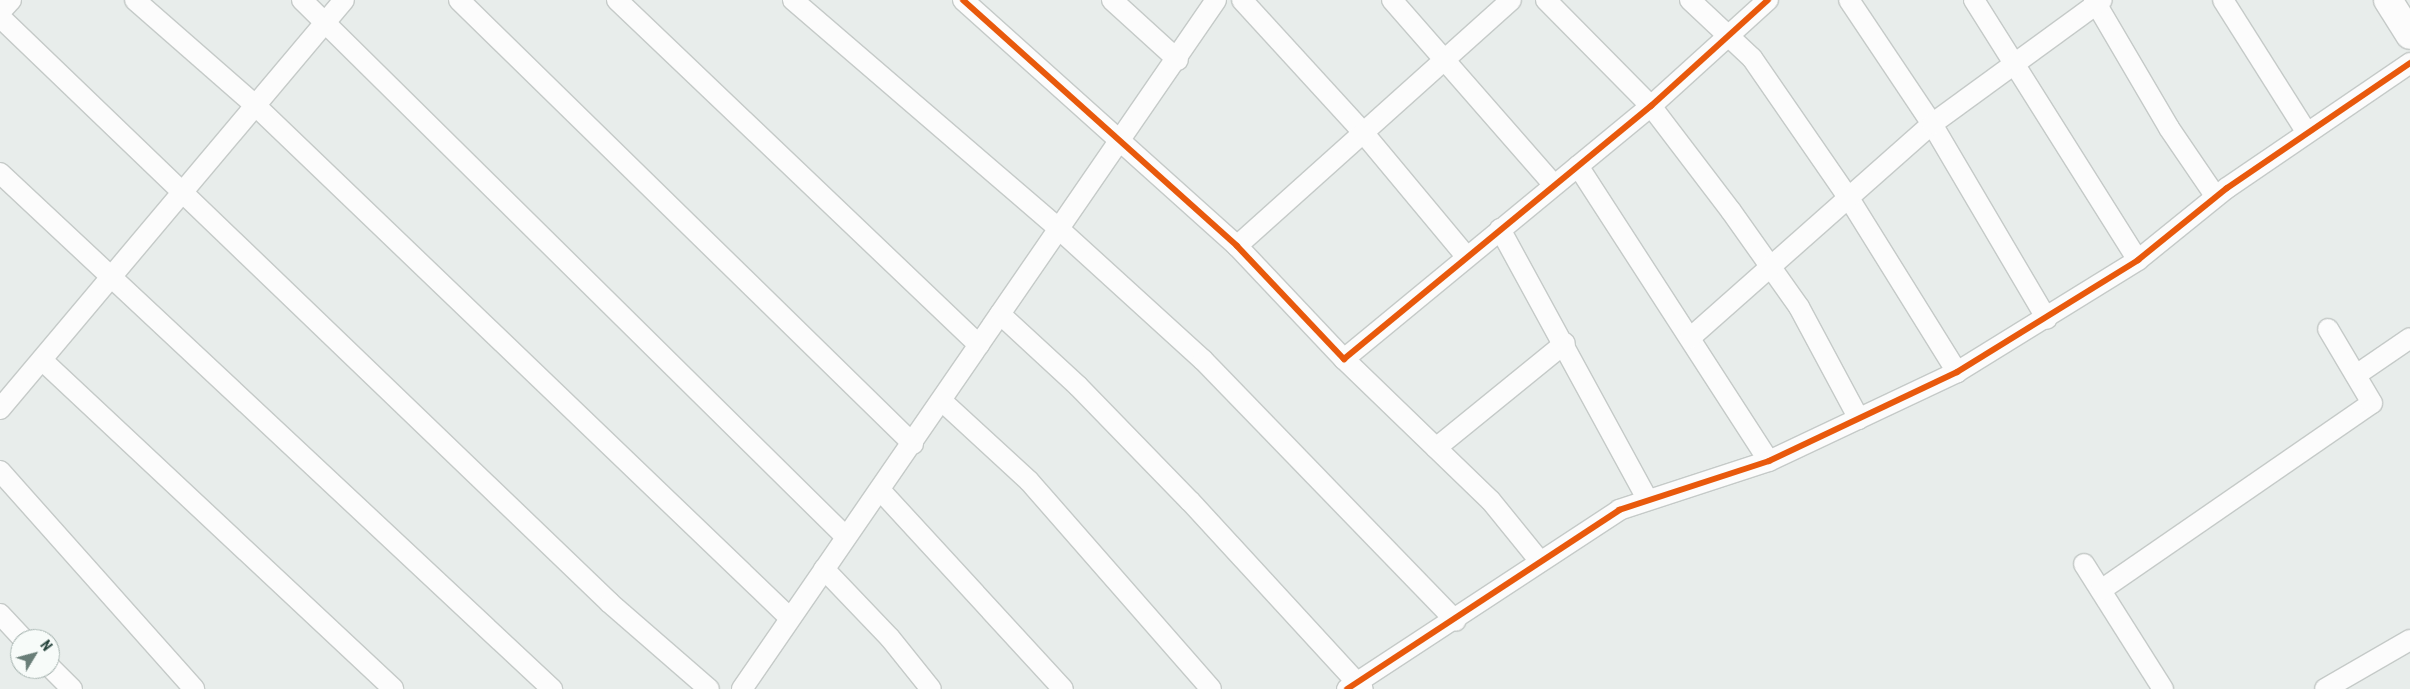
<!DOCTYPE html>
<html>
<head>
<meta charset="utf-8">
<style>
  body { margin:0 }
  #map { position:relative; width:2410px; height:689px; overflow:hidden; background:#e8edeb; font-family:"Roboto Condensed",sans-serif }
  div>[style] { position:absolute }
  [style*='--x'] { left:calc(var(--x)*1px); top:calc(var(--y)*1px); width:calc(var(--w)*1px); rotate:calc(var(--a)*1deg) }
  .roads { filter:drop-shadow(1px 0 #c5cac8) drop-shadow(-1px 0 #c5cac8) drop-shadow(0 1px #c5cac8) drop-shadow(0 -1px #c5cac8) }
  .street>* { height:20px; margin:-10px; padding:0 10px; transform-origin:10px; border-radius:10px; background:#fcfcfc }
  .secondary>* { height:28px; margin:-14px; padding:0 14px; transform-origin:14px; border-radius:14px; background:#fcfcfc }
  .cycleway>* { height:6px; margin:-3px; padding:0 3px; transform-origin:3px; border-radius:3px; background:#e8590c }
  span { translate:-50% -50%; white-space:nowrap; text-align:center; line-height:1.15; -webkit-text-stroke:5px #f7fbf9; paint-order:stroke }
  .north { position:absolute; left:10px; top:629px; width:50px; height:50px; box-sizing:border-box; background:#f7fbf9; border:1px solid #a3b1ad; border-radius:50%; rotate:53deg; font-size:14px; font-weight:700; line-height:20px; text-align:center; color:#24423a }
  .north::after { content:''; display:block; margin:auto; width:18px; height:22px; background:#697e78; clip-path:polygon(50% 0,100% 100%,50% 72%,0 100%) }
</style>
</head>
<body>
<div id="map">
  <div class="roads">
    <div class="street">
      <i style="--x:135;--y:0;--w:161;--a:41.2"></i>
      <i style="--x:256;--y:106;--w:740;--a:43.8"></i>
      <i style="--x:302;--y:0;--w:764;--a:44.63"></i>
      <i style="--x:459;--y:0;--w:635;--a:44.36"></i>
      <i style="--x:617;--y:0;--w:500;--a:43.62"></i>
      <i style="--x:793;--y:0;--w:351;--a:40.7"></i>
      <i style="--x:1059;--y:229;--w:195;--a:42.3"></i>
      <i style="--x:1203;--y:360;--w:363;--a:45.9"></i>
      <i style="--x:963;--y:0;--w:368;--a:41.9"></i>
      <i style="--x:1237;--y:246;--w:156;--a:46.6"></i>
      <i style="--x:1344;--y:359;--w:398;--a:-39.5"></i>
      <i style="--x:1651;--y:106;--w:158;--a:-42.2"></i>
      <i style="--x:1112;--y:0;--w:89;--a:42.3"></i>
      <i style="--x:1242;--y:0;--w:176;--a:47.5"></i>
      <i style="--x:1361;--y:130;--w:164;--a:50.2"></i>
      <i style="--x:1392;--y:0;--w:246;--a:48.8"></i>
      <i style="--x:1546;--y:0;--w:149;--a:45.3"></i>
      <i style="--x:1651;--y:106;--w:132;--a:52.7"></i>
      <i style="--x:1731;--y:211;--w:118;--a:54.7"></i>
      <i style="--x:1799;--y:307;--w:127;--a:61.8"></i>
      <i style="--x:1690;--y:0;--w:85;--a:43.1"></i>
      <i style="--x:1752;--y:58;--w:173;--a:55.4"></i>
      <i style="--x:1850;--y:200;--w:203;--a:58.1"></i>
      <i style="--x:1849;--y:0;--w:149;--a:56.2"></i>
      <i style="--x:1932;--y:124;--w:226;--a:59.5"></i>
      <i style="--x:1974;--y:0;--w:307;--a:57.8"></i>
      <i style="--x:2094;--y:0;--w:148;--a:59.6"></i>
      <i style="--x:2169;--y:128;--w:83;--a:55.7"></i>
      <i style="--x:2223;--y:0;--w:157;--a:57.7"></i>
      <i style="--x:0;--y:12;--w:16;--a:-47"></i>
      <i style="--x:0;--y:17;--w:846;--a:43.85"></i>
      <i style="--x:610;--y:603;--w:131;--a:41"></i>
      <i style="--x:1578;--y:166;--w:351;--a:57.1"></i>
      <i style="--x:0;--y:173;--w:756;--a:43.07"></i>
      <i style="--x:1500;--y:229;--w:307;--a:61.4"></i>
      <i style="--x:1237;--y:246;--w:368;--a:-41.9"></i>
      <i style="--x:1000;--y:314;--w:106;--a:42.7"></i>
      <i style="--x:1078;--y:386;--w:161;--a:45.8"></i>
      <i style="--x:1190;--y:501;--w:255;--a:47.4"></i>
      <i style="--x:1690;--y:338;--w:323;--a:-41.5"></i>
      <i style="--x:1932;--y:124;--w:210;--a:-36.1"></i>
      <i style="--x:1344;--y:359;--w:204;--a:44"></i>
      <i style="--x:1491;--y:501;--w:76;--a:50.9"></i>
      <i style="--x:42;--y:360;--w:481;--a:43.1"></i>
      <i style="--x:2356;--y:375;--w:65;--a:-34.4"></i>
      <i style="--x:942;--y:401;--w:118;--a:42.6"></i>
      <i style="--x:1029;--y:481;--w:276;--a:48.8"></i>
      <i style="--x:0;--y:409;--w:534;--a:-49.93"></i>
      <i style="--x:1436;--y:448;--w:166;--a:-39.1"></i>
      <i style="--x:0;--y:471;--w:292;--a:48.3"></i>
      <i style="--x:880;--y:490;--w:270;--a:47.4"></i>
      <i style="--x:2084;--y:564;--w:148;--a:57.7"></i>
      <i style="--x:824;--y:569;--w:95;--a:46.3"></i>
      <i style="--x:890;--y:638;--w:65;--a:51.2"></i>
      <i style="--x:2101;--y:590;--w:329;--a:-34.6"></i>
      <i style="--x:2372;--y:403;--w:86;--a:-120.7"></i>
      <i style="--x:0;--y:614;--w:34;--a:47"></i>
      <i style="--x:50;--y:667;--w:31;--a:45"></i>
      <i style="--x:742;--y:689;--w:836;--a:-55.47"></i>
      <i style="--x:1347;--y:689;--w:326;--a:-33.3"></i>
      <i style="--x:1619;--y:510;--w:158;--a:-18.1"></i>
      <i style="--x:1769;--y:461;--w:208;--a:-25.3"></i>
      <i style="--x:1957;--y:372;--w:213;--a:-31.7"></i>
      <i style="--x:2138;--y:260;--w:114;--a:-39"></i>
      <i style="--x:2227;--y:188;--w:222;--a:-34.3"></i>
      <i style="--x:2325;--y:689;--w:98;--a:-30"></i>
    </div>
    <div class="secondary">
      <i style="--x:2388;--y:0;--w:41;--a:57.8"></i>
    </div>
  </div>
  <div class="cycleway">
    <i style="--x:963;--y:0;--w:368;--a:41.9"></i>
    <i style="--x:1237;--y:246;--w:156;--a:46.6"></i>
    <i style="--x:1344;--y:359;--w:398;--a:-39.5"></i>
    <i style="--x:1651;--y:106;--w:158;--a:-42.2"></i>
    <i style="--x:1347;--y:689;--w:326;--a:-33.3"></i>
    <i style="--x:1619;--y:510;--w:158;--a:-18.1"></i>
    <i style="--x:1769;--y:461;--w:208;--a:-25.3"></i>
    <i style="--x:1957;--y:372;--w:213;--a:-31.7"></i>
    <i style="--x:2138;--y:260;--w:114;--a:-39"></i>
    <i style="--x:2227;--y:188;--w:222;--a:-34.3"></i>
  </div>
  <div class="north">N</div>
</div>
</body>
</html>
